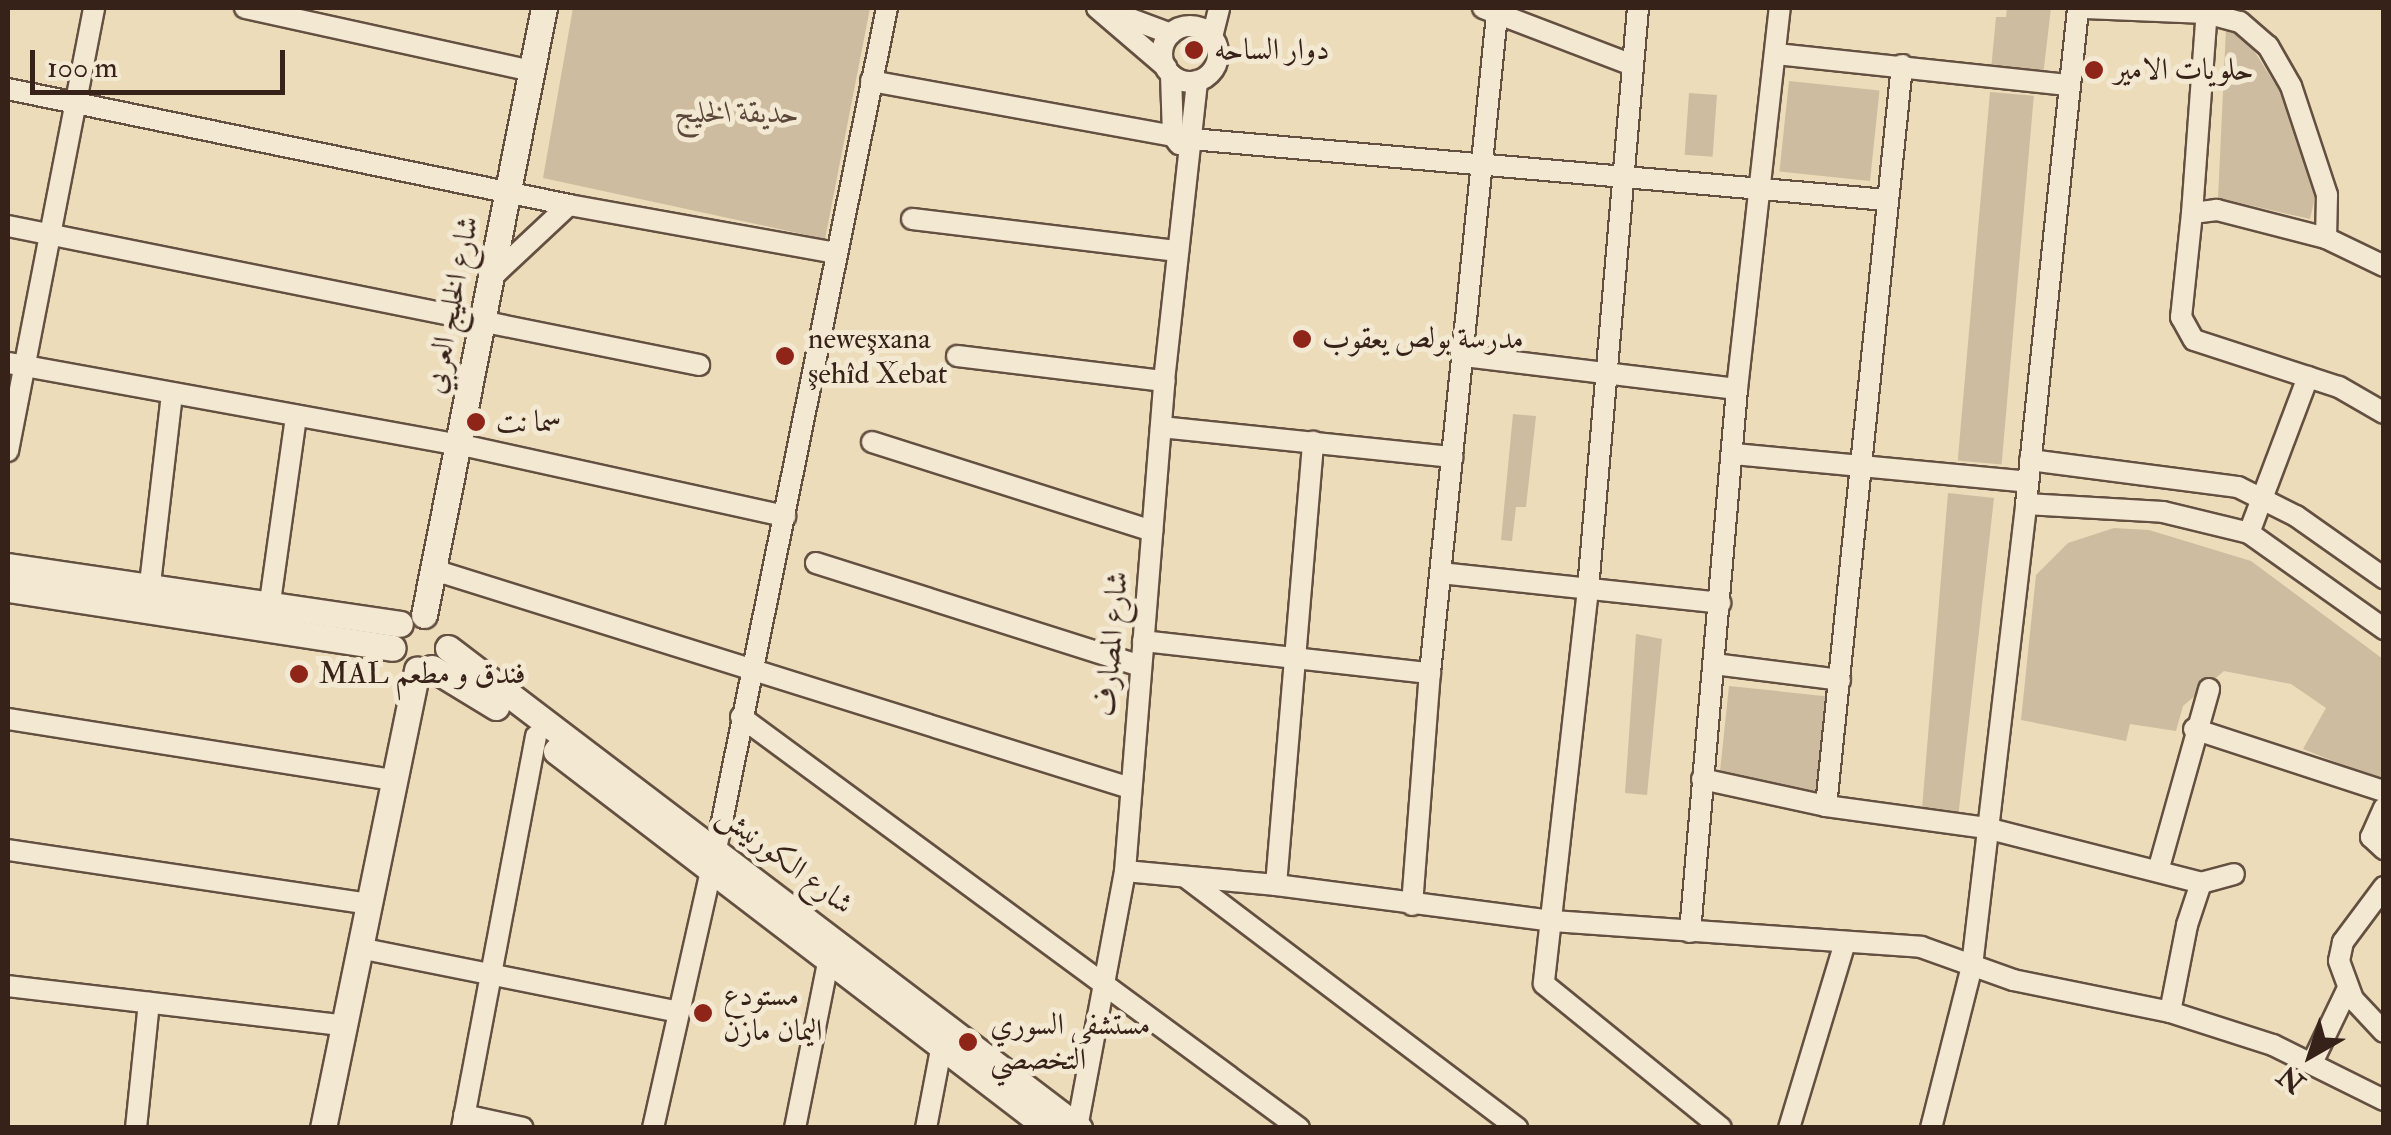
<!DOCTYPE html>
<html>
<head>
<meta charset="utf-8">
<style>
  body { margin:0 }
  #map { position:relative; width:2391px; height:1135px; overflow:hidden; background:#ecdcba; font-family:"IM FELL Double Pica",Amiri,serif }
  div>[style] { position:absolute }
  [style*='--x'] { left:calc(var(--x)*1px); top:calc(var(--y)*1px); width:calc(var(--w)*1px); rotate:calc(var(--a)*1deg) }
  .green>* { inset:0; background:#cdbc9f; transform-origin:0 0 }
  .roads { filter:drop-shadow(2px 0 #645041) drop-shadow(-2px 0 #645041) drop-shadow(0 2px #645041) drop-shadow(0 -2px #645041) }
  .minor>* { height:20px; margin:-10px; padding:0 10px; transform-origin:10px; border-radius:10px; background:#f3e8d2 }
  .minor>.ring { margin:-10px; padding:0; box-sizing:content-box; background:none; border:20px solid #f3e8d2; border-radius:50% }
  .tertiary>* { height:25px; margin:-12.5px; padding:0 12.5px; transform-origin:12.5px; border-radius:12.5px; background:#f3e8d2 }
  .dots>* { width:28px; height:28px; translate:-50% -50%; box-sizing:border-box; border:5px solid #f3e8d2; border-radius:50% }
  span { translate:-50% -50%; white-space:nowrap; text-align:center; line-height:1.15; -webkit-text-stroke:10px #f3e8d2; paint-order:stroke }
  .poi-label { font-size:30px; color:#372219 }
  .left { translate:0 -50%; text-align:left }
  .park-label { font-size:30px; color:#5c483a; font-style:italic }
  .street-label { font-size:30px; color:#372219 }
  .frame { position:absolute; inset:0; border:10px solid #372219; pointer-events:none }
  .north { position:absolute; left:2261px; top:1005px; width:100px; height:100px; -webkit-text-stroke:8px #f3e8d2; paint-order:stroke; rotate:219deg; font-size:28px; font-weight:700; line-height:40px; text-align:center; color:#372219 }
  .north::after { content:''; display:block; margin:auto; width:35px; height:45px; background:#372219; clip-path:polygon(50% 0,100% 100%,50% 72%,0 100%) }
  .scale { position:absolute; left:30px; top:50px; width:255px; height:45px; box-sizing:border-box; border:5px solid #372219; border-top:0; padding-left:12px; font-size:30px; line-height:35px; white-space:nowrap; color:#372219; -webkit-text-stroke:8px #f3e8d2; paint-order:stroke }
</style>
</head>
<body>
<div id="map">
  <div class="green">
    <i style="clip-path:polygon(573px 8px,870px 8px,825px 239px,543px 178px)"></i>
    <i style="clip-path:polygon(2007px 8px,2051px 8px,2043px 76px,1991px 70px,1996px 17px,2006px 17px)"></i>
    <i style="clip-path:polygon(2226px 29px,2244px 35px,2279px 90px,2316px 193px,2310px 219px,2218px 198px)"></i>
    <i style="left:1789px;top:81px;width:91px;height:91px;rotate:6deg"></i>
    <i style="left:1990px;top:92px;width:44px;height:370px;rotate:5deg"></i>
    <i style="left:1689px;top:93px;width:28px;height:62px;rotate:4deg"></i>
    <i style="clip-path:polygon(1513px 414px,1536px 416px,1526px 507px,1516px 507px,1512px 541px,1501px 540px)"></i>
    <i style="clip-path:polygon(1948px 493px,1994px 498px,1958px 818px,1922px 809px)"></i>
    <i style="clip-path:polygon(2114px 528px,2149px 530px,2251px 561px,2383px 659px,2383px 781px,2303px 749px,2326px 708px,2291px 684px,2224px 671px,2183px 706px,2176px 731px,2130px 724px,2126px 741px,2021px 720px,2036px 575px,2068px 543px)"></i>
    <i style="clip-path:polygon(1636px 634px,1662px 639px,1647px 795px,1625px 793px)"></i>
    <i style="left:1729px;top:686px;width:97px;height:96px;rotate:6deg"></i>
  </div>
  <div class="roads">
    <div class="minor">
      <i style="--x:245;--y:8;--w:293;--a:12.4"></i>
      <i style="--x:1097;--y:8;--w:91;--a:40.5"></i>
      <i style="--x:1483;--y:8;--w:160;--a:20.9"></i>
      <i style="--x:1638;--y:8;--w:583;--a:94.92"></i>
      <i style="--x:1588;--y:589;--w:397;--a:96.4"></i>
      <i style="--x:1544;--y:984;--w:228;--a:39.1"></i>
      <i style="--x:2085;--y:8;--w:121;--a:2.4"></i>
      <i style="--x:2206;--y:13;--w:35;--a:15"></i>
      <i style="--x:2240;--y:22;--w:37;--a:41"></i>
      <i style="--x:2268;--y:46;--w:46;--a:60.1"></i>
      <i style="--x:2291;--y:86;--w:115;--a:71.7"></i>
      <i style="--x:2327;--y:195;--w:43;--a:91.3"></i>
      <i style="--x:1107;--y:10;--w:68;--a:20.6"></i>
      <i class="ring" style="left:1162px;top:26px;width:36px;height:36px"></i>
      <i style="--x:1212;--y:37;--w:30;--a:-76"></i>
      <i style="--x:1777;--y:54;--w:294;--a:6.1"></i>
      <i style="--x:1171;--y:75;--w:61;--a:88.1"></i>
      <i style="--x:1173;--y:136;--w:10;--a:53"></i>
      <i style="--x:871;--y:81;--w:325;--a:10.3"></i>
      <i style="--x:1191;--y:139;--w:699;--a:5.01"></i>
      <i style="--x:8;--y:89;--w:573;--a:11.68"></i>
      <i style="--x:2192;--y:213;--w:206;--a:-85.8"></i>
      <i style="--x:912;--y:219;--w:268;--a:6.9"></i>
      <i style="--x:8;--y:226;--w:705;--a:11.37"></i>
      <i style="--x:2384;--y:266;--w:64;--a:-154.2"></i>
      <i style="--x:2326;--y:238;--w:113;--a:-165.6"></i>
      <i style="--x:2217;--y:210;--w:25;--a:173"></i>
      <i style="--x:2192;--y:213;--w:105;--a:96"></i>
      <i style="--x:2181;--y:317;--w:26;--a:61"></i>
      <i style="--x:2194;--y:340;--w:152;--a:18"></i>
      <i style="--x:2339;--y:387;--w:52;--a:30"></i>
      <i style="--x:492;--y:277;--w:105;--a:-43.1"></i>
      <i style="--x:569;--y:205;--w:272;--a:10.2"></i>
      <i style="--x:957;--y:356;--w:209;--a:6.9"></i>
      <i style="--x:1464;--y:356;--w:275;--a:6.9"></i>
      <i style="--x:8;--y:363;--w:465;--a:10.3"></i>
      <i style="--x:466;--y:446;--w:327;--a:12.4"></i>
      <i style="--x:1161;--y:427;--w:293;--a:5.9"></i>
      <i style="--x:872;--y:442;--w:294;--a:17.6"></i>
      <i style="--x:8;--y:451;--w:451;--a:-79"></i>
      <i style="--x:1734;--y:454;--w:295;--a:5.4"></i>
      <i style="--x:2030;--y:460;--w:210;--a:7.4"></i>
      <i style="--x:2238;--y:487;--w:65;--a:26.6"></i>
      <i style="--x:2296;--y:516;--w:108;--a:35.2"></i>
      <i style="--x:2026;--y:504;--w:137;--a:3.3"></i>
      <i style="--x:2163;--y:512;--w:89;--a:13.7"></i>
      <i style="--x:2249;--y:533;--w:166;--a:35.4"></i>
      <i style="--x:2249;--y:533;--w:167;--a:-69.3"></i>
      <i style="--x:816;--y:563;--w:341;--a:17.6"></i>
      <i style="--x:434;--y:570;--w:729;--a:17.39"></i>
      <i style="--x:1441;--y:573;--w:281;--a:6.1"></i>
      <i style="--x:150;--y:584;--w:192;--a:-83.4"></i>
      <i style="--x:270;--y:602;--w:188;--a:-82"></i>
      <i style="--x:1143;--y:641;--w:289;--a:6.4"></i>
      <i style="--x:1714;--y:664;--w:127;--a:7.2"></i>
      <i style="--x:741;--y:717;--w:693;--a:36.37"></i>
      <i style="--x:8;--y:719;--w:390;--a:9"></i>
      <i style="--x:2194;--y:729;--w:200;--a:18.1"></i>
      <i style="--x:1702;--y:779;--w:127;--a:12.3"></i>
      <i style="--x:1826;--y:806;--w:162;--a:7.8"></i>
      <i style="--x:1986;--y:828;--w:222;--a:14.3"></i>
      <i style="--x:1826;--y:806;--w:745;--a:-84.14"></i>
      <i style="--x:2384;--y:808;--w:32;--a:114"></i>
      <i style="--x:2371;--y:837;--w:18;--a:43"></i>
      <i style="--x:8;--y:850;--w:365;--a:8.5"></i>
      <i style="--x:1125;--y:871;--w:152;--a:5.3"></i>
      <i style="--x:1276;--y:885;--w:278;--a:7.4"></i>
      <i style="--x:1552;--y:921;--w:370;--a:4"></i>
      <i style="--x:1921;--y:947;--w:98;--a:19.7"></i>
      <i style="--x:2013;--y:980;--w:160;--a:11.5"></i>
      <i style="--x:2170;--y:1012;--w:108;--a:17.8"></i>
      <i style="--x:2273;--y:1045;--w:124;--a:26.4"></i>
      <i style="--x:2158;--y:871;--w:189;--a:-74.3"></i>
      <i style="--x:1188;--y:879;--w:413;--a:37.1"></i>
      <i style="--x:1276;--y:885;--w:445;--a:-85.2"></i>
      <i style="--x:2384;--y:887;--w:69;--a:126.7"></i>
      <i style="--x:2343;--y:942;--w:19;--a:102"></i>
      <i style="--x:2339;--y:961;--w:40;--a:69.8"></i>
      <i style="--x:2353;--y:999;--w:45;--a:46.8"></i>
      <i style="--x:1412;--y:905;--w:233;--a:-85.6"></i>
      <i style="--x:1430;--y:673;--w:661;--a:-84.19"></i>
      <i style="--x:1690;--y:932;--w:545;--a:-85.05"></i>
      <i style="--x:1737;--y:389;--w:383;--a:-83.6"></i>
      <i style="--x:359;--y:948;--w:326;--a:11.3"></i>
      <i style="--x:8;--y:986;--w:336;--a:6.7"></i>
      <i style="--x:2170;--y:1012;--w:89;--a:-78.9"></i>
      <i style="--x:2187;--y:925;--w:44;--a:-71.6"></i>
      <i style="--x:2201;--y:883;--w:34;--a:-15"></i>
      <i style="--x:2313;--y:1061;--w:81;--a:-64.4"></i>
      <i style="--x:464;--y:1115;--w:60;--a:12.4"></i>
      <i style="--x:136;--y:1128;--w:126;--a:-84.1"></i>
      <i style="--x:462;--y:1128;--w:399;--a:-79.3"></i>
      <i style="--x:653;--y:1128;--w:310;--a:-77.3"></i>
      <i style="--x:721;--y:826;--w:835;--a:-78.53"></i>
      <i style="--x:795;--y:1128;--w:173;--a:-78.7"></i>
      <i style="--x:926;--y:1128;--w:86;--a:-79.2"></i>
      <i style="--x:1077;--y:1128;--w:261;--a:-79.4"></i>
      <i style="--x:1125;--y:871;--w:492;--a:-85.4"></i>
      <i style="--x:1164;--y:381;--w:302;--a:-83.7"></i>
      <i style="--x:1789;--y:1128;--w:194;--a:-73.2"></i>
      <i style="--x:1931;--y:1128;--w:167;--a:-75.8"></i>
      <i style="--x:1972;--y:966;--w:465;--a:-83.3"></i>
      <i style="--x:2026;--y:504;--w:499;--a:-84"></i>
    </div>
    <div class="tertiary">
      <i style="--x:8;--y:566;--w:396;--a:8.4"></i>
      <i style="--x:8;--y:589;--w:389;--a:8.7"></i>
      <i style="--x:424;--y:615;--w:619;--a:-78.82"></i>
      <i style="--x:448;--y:648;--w:793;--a:37.26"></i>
      <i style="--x:432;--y:668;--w:75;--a:31.4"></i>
      <i style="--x:556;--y:751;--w:620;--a:37.46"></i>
      <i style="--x:323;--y:1128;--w:468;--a:-78.4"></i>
    </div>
  </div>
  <div class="dots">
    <i style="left:1194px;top:50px;background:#8f2418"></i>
    <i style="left:2094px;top:70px;background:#8f2418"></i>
    <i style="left:1302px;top:339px;background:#8f2418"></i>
    <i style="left:785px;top:356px;background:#8f2418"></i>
    <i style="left:476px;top:422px;background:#8f2418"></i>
    <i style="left:299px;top:674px;background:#8f2418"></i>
    <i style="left:703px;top:1013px;background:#8f2418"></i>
    <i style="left:968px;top:1042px;background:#8f2418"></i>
  </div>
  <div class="poi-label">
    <span class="left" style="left:1214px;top:50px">دوار الساحه</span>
    <span class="left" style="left:2114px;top:70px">حلويات الامير</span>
    <span class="left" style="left:808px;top:356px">neweşxana<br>şehîd Xebat</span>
    <span class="left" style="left:1322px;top:339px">مدرسة بولص يعقوب</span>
    <span class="left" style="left:496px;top:422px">سما نت</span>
    <span class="left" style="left:319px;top:674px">MAL فندق و مطعم</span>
    <span class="left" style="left:723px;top:1013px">مستودع<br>اليمان مازن</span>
    <span class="left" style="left:990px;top:1042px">مستشفى السوري<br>التخصصي</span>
  </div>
  <div class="park-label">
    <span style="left:737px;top:113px">حديقة الخليج</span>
  </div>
  <div class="street-label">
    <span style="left:452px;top:305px;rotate:-79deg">شارع الخليج العربي</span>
    <span style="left:1112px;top:644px;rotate:-85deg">شارع المصارف</span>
    <span style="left:785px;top:860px;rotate:37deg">شارع الكورنيش</span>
  </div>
  <div class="frame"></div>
  <div class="north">N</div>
  <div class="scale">100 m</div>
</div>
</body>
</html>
